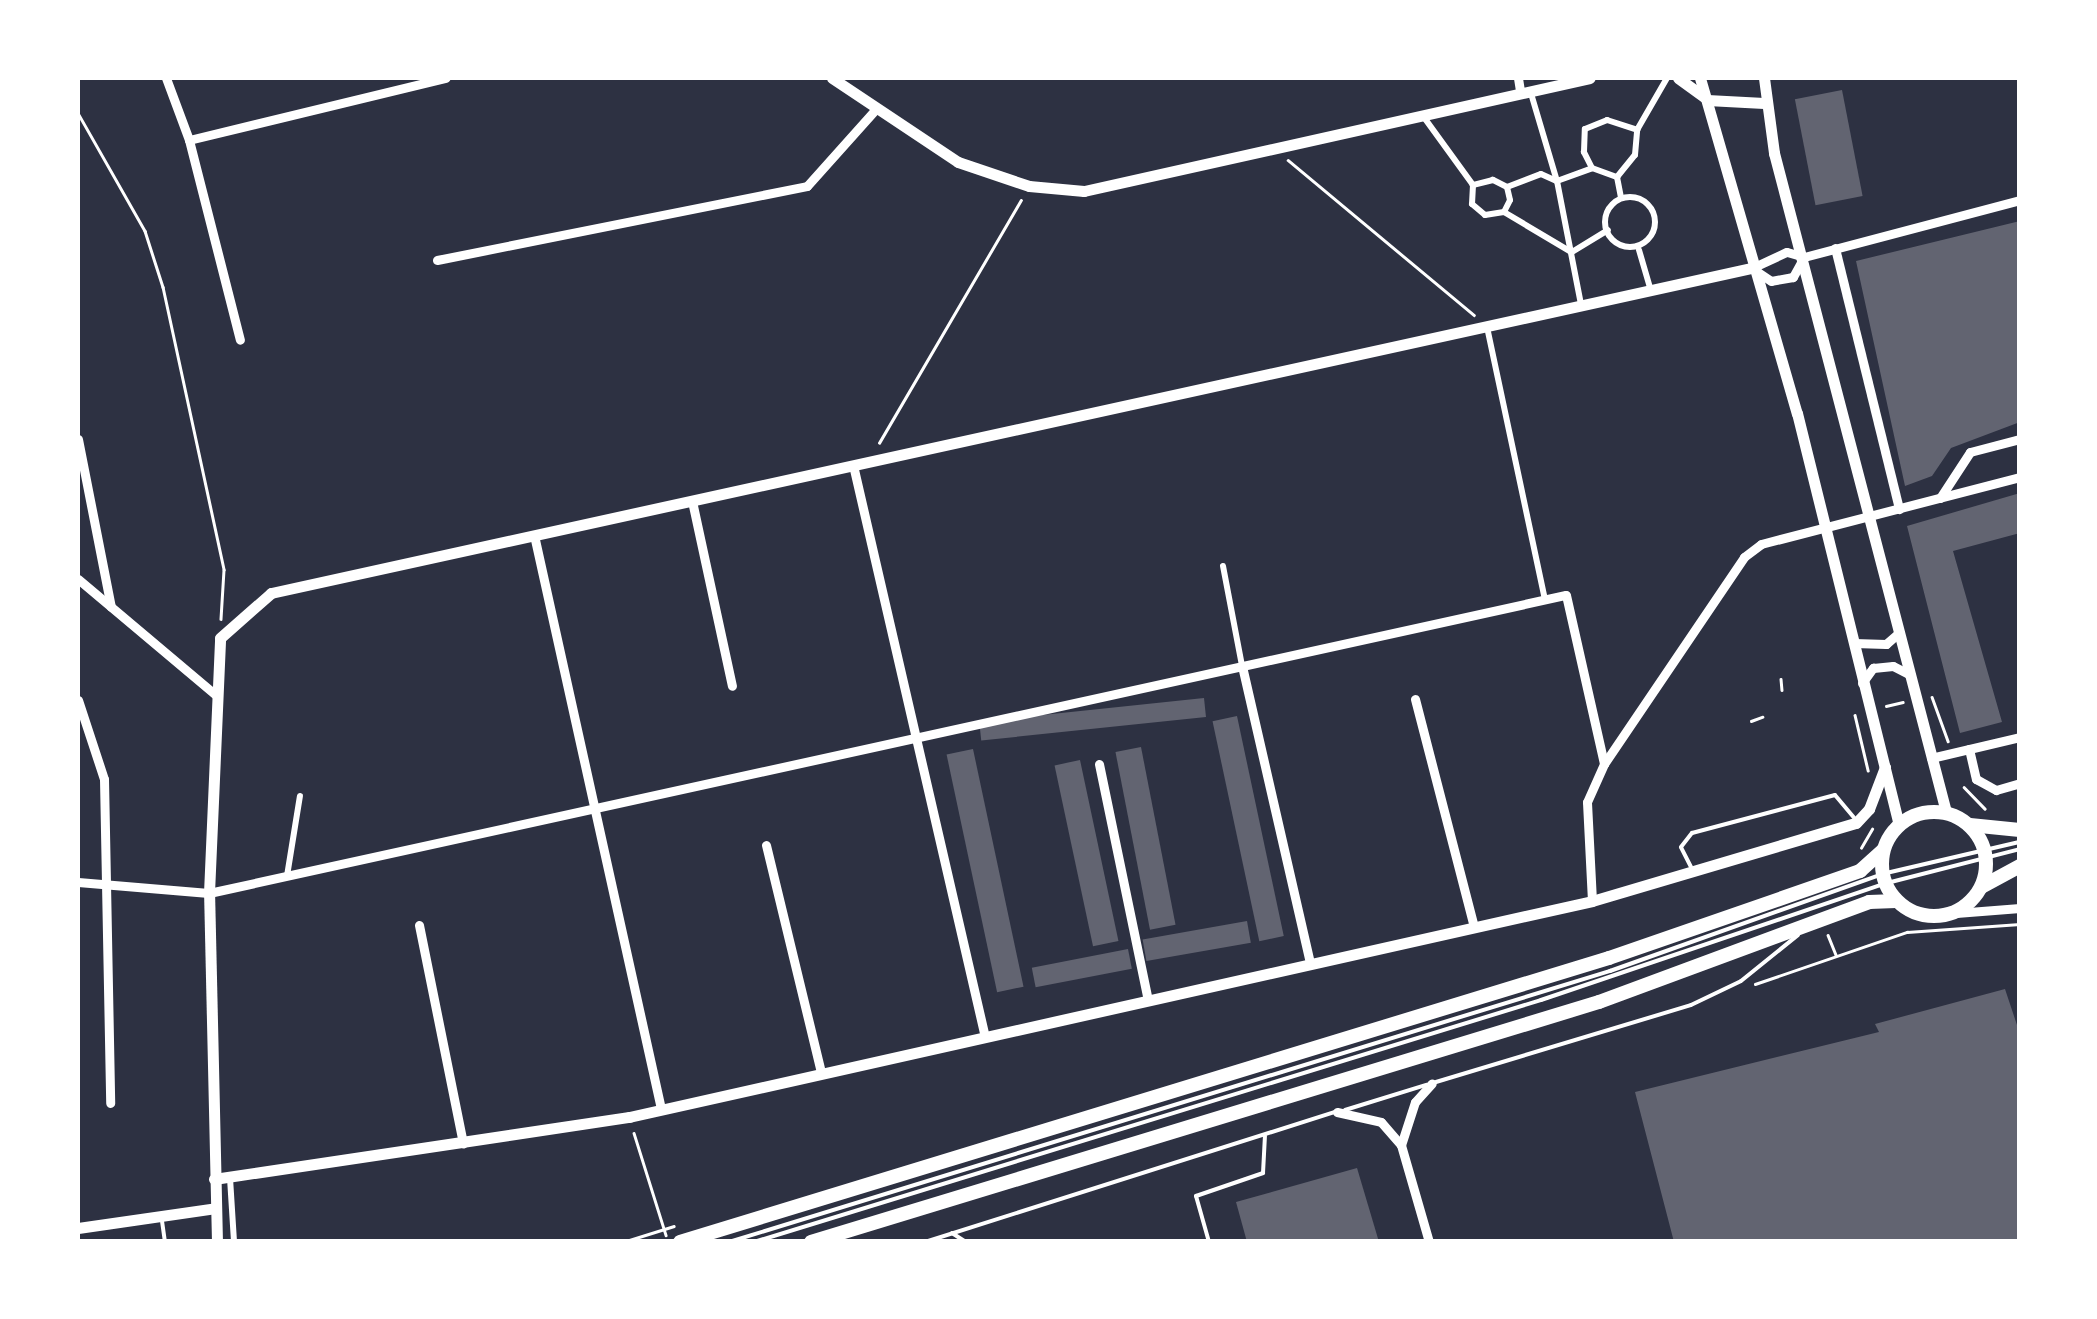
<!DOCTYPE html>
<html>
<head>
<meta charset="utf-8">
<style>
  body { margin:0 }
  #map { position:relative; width:2097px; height:1319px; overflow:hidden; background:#2d3142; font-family:"Space Grotesk",sans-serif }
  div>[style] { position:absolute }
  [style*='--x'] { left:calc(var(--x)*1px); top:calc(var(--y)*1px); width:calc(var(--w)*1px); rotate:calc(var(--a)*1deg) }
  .building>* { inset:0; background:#626471; transform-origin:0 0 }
  .path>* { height:2.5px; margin:-1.25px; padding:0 1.25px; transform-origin:1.25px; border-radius:1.25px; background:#fff }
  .service>* { height:4px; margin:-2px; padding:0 2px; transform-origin:2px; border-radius:2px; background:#fff }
  .pedestrian>* { height:6px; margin:-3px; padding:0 3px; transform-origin:3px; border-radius:3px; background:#fff }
  .pedestrian>.ring { margin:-3px; padding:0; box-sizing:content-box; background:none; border:6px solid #fff; border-radius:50% }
  .minor>* { height:9px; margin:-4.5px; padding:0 4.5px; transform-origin:4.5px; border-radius:4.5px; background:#fff }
  .tertiary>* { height:11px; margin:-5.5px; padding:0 5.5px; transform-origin:5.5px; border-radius:5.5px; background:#fff }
  .primary>* { height:14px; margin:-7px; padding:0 7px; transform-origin:7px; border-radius:7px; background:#fff }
  .primary>.ring { margin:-7px; padding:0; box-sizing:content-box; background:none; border:14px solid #fff; border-radius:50% }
  span { translate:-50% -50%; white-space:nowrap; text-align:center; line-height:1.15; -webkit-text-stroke:8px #fff; paint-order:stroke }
  .frame { position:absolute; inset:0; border:80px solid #fff; pointer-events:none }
</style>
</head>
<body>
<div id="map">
  <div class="building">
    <i style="left:1842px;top:90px;width:108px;height:48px;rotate:79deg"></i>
    <i style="clip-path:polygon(2020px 221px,2020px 422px,1951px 448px,1932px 476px,1905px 486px,1856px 261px)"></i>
    <i style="clip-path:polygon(2020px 493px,2020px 533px,1953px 551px,2002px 722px,1960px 733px,1907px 526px)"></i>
    <i style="left:1204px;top:698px;width:19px;height:226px;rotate:84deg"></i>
    <i style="left:1237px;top:716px;width:225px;height:25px;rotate:78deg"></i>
    <i style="left:1141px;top:747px;width:181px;height:26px;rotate:79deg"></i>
    <i style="left:973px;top:749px;width:243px;height:27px;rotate:78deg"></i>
    <i style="left:1080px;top:760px;width:185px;height:26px;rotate:78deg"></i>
    <i style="left:1247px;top:921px;width:22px;height:106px;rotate:80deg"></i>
    <i style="left:1128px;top:949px;width:20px;height:98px;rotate:79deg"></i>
    <i style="clip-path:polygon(2005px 989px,2020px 1034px,2020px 1242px,1674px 1242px,1635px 1092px,1879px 1032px,1875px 1024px)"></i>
    <i style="clip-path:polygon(1357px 1168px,1379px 1242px,1247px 1242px,1236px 1202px)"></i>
  </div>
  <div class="path">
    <i style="--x:78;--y:113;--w:136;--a:60.4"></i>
    <i style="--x:145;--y:231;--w:59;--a:72.2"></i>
    <i style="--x:163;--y:287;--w:289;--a:77.8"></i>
    <i style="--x:224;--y:570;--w:49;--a:93.5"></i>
    <i style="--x:1288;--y:160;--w:242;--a:39.8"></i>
    <i style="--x:879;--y:443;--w:281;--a:-59.7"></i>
    <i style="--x:1781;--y:679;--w:11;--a:85"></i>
    <i style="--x:1932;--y:697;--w:47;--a:70"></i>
    <i style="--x:1886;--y:706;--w:17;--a:-13"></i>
    <i style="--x:1855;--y:715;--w:57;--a:76.7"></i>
    <i style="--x:1751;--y:721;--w:12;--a:-20"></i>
    <i style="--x:1964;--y:787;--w:30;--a:46"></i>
    <i style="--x:1861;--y:848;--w:22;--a:-60"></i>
    <i style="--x:1828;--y:935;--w:22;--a:68"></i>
    <i style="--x:1755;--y:984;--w:161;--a:-18.9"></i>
    <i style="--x:1907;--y:932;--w:113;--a:-4"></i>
    <i style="--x:634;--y:1133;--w:107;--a:72.6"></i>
    <i style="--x:623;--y:1242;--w:53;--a:-17.4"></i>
  </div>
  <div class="service">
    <i style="--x:1691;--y:867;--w:22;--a:-117"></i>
    <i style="--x:1681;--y:847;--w:18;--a:-52"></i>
    <i style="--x:1692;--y:833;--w:148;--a:-14.9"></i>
    <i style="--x:1835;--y:795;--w:30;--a:50"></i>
    <i style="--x:1436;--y:1082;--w:266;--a:-16.8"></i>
    <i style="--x:1691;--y:1005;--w:55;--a:-25.6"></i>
    <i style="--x:1741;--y:981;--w:73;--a:-38.9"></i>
    <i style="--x:1345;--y:1110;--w:85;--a:-17.2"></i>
    <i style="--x:162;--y:1221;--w:21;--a:82"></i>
    <i style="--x:952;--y:1233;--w:17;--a:33"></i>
    <i style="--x:729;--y:1242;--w:922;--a:-17.1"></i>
    <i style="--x:1610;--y:971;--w:289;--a:-19.6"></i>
    <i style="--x:1882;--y:874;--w:142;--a:-13.1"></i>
    <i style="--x:754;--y:1242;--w:823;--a:-17.09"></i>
    <i style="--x:1541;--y:1000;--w:365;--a:-18.7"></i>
    <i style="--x:1887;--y:883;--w:137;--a:-14.3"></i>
    <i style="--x:925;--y:1242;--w:431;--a:-17.6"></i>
    <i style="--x:1209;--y:1242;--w:48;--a:-105.8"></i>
    <i style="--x:1196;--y:1196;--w:71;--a:-18.9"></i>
    <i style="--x:1263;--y:1173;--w:37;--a:-87"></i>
  </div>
  <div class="pedestrian">
    <i style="--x:1530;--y:90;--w:95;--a:73.5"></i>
    <i style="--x:1557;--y:181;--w:126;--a:79"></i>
    <i style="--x:1423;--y:116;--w:85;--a:54.1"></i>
    <i style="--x:1473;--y:185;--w:19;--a:93"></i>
    <i style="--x:1472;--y:204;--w:17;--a:40"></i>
    <i style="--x:1485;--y:215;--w:19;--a:-9"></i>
    <i style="--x:1504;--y:212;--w:13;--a:-63"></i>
    <i style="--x:1510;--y:200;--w:13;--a:-103"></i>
    <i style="--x:1507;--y:187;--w:16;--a:-153"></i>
    <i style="--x:1493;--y:180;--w:21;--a:166"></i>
    <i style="--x:1592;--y:168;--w:18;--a:-117"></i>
    <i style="--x:1584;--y:152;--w:23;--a:-88"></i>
    <i style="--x:1585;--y:129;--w:24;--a:-22"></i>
    <i style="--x:1607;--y:120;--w:32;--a:18"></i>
    <i style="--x:1617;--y:177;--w:28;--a:-51"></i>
    <i style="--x:1635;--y:155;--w:25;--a:-85"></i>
    <i style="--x:1637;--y:130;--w:60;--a:-60"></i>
    <i style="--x:1617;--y:177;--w:21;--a:79"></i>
    <i style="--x:1507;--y:187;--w:36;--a:-21"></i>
    <i style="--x:1541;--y:174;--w:17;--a:24"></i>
    <i style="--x:1557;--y:181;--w:37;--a:-20"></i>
    <i style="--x:1592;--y:168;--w:27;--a:20"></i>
    <i class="ring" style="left:1605px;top:197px;width:44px;height:44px"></i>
    <i style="--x:1504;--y:212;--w:78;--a:30.8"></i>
    <i style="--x:1639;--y:250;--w:43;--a:73.7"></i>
    <i style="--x:1572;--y:252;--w:42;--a:-31.4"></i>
    <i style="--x:1487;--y:327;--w:278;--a:78"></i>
    <i style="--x:1223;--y:566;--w:102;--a:79.2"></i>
    <i style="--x:287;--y:876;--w:81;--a:-80.8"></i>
    <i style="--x:230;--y:1178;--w:64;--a:86.4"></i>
  </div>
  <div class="minor">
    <i style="--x:166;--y:78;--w:66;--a:69.6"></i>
    <i style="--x:189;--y:140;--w:206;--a:75.7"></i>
    <i style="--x:1518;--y:78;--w:13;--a:81"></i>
    <i style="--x:189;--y:140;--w:264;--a:-13.6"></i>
    <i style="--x:1835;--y:248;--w:269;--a:76.2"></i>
    <i style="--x:1787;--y:252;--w:18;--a:16"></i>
    <i style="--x:1804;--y:257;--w:23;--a:119"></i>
    <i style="--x:1793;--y:277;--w:22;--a:170"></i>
    <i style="--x:1771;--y:281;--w:23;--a:-146"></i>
    <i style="--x:1752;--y:268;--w:38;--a:-25"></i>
    <i style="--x:1804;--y:257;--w:223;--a:-14.8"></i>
    <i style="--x:437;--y:260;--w:377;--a:-11.3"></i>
    <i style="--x:807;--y:186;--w:102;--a:-48.2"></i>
    <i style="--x:78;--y:439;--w:171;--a:78.9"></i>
    <i style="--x:853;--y:465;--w:587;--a:77.01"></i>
    <i style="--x:1940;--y:498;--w:55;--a:-56.9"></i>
    <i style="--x:1970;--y:452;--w:52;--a:-14.6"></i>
    <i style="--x:692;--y:501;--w:189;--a:77.8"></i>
    <i style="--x:534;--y:535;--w:588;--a:77.52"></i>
    <i style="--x:78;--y:579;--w:183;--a:40.1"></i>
    <i style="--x:1854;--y:643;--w:32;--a:2"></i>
    <i style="--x:1886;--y:644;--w:18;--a:-41"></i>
    <i style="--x:1242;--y:666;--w:306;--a:77.1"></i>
    <i style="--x:1862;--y:683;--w:19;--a:-54"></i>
    <i style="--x:1873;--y:668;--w:20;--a:-6"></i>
    <i style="--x:1893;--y:666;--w:18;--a:27"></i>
    <i style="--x:1415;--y:699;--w:236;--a:75.5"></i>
    <i style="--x:78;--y:700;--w:83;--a:71.8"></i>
    <i style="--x:104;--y:779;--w:324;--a:88.9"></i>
    <i style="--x:1969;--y:749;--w:31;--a:77"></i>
    <i style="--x:1976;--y:779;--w:23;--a:29"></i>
    <i style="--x:1996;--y:790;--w:25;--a:-16"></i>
    <i style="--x:1931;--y:758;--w:91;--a:-13.3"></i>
    <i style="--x:1099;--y:764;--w:241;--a:78.3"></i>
    <i style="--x:766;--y:845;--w:235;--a:76.4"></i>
    <i style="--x:78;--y:882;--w:131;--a:4.8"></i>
    <i style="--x:209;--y:893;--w:1389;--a:-12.39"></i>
    <i style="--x:1566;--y:595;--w:173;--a:77.3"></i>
    <i style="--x:1592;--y:901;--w:99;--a:-92.9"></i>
    <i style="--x:1587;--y:802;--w:42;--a:-65.9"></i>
    <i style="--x:1604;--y:764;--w:250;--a:-55.9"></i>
    <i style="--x:1744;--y:557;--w:21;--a:-37"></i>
    <i style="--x:1761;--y:544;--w:268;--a:-14.5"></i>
    <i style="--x:1956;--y:913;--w:64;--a:-4.5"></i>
    <i style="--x:419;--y:925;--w:223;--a:78.6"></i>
    <i style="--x:1337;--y:1112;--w:45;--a:12.8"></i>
    <i style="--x:1381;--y:1122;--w:30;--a:49"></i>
    <i style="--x:1401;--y:1145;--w:101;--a:73.9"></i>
    <i style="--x:1401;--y:1145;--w:45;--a:-72"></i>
    <i style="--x:1415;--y:1102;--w:25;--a:-48"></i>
  </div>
  <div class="tertiary">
    <i style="--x:832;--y:78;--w:151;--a:33.7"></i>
    <i style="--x:958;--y:162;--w:75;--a:18.7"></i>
    <i style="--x:1029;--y:186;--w:55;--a:5.2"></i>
    <i style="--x:1084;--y:191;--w:518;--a:-12.59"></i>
    <i style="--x:1678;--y:78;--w:32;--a:36"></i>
    <i style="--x:1700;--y:78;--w:349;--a:73.9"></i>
    <i style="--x:1797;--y:413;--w:423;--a:76.1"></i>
    <i style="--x:1764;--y:78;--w:76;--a:82.4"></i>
    <i style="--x:1774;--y:153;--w:681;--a:75.37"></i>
    <i style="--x:1707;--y:100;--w:57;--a:3"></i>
    <i style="--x:214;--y:1179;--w:420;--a:-8.5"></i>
    <i style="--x:629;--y:1117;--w:987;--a:-12.64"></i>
    <i style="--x:1592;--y:901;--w:275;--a:-16.5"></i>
    <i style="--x:1856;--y:823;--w:19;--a:-47"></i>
    <i style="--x:1869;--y:809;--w:45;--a:-69.1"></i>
    <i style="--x:78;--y:1228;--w:139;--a:-8.2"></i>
    <i style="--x:217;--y:1242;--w:349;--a:-91.3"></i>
    <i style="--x:209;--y:893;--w:255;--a:-87.5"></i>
    <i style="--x:220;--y:638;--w:68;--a:-41.4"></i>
    <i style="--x:271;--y:593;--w:1516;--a:-12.38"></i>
  </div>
  <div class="primary">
    <i class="ring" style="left:1882px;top:812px;width:90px;height:90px"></i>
    <i style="--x:1970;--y:825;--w:50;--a:5.7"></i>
    <i style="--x:1983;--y:886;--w:42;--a:-28.4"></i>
    <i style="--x:680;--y:1242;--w:971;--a:-17"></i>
    <i style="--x:1609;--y:958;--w:266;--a:-19.1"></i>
    <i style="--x:1860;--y:871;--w:31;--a:-42"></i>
    <i style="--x:811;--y:1242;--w:824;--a:-16.94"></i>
    <i style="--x:1599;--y:1002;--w:288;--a:-20.3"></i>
    <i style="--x:1869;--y:902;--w:27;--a:-2"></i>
  </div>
  <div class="frame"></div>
</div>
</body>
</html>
